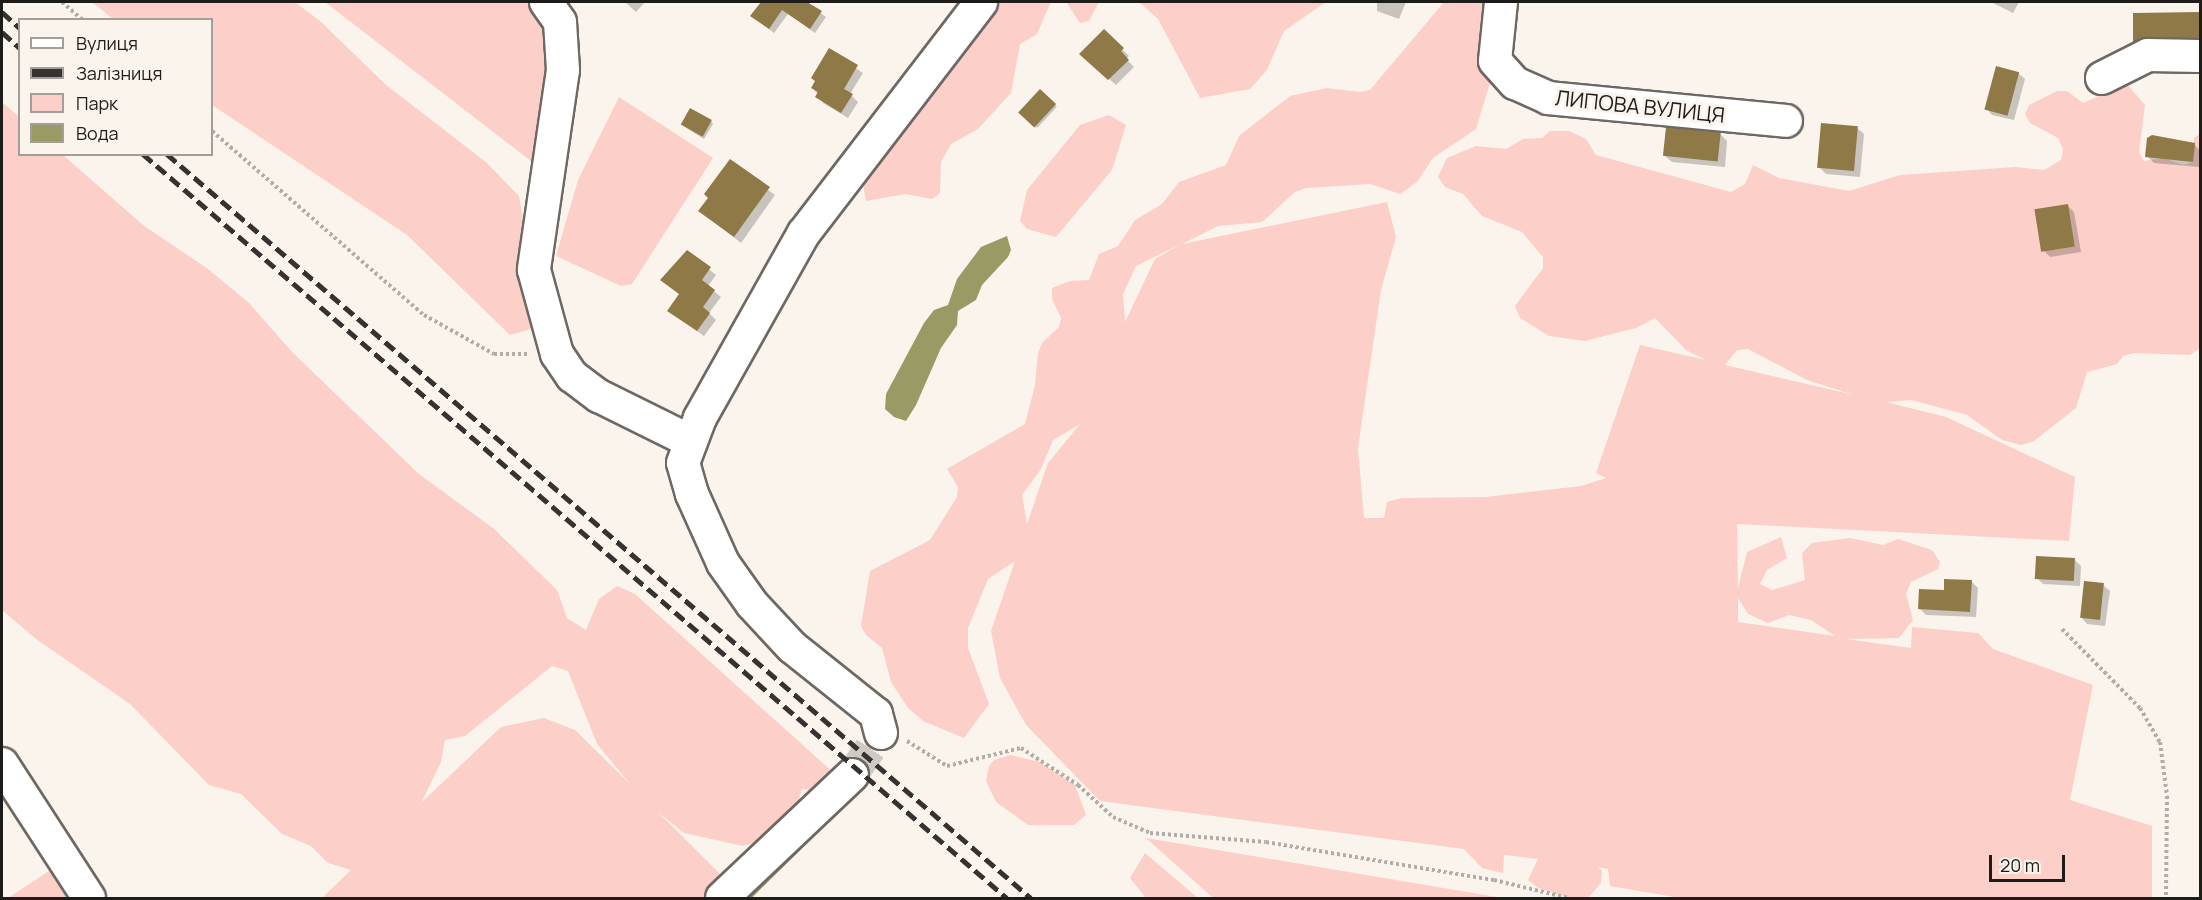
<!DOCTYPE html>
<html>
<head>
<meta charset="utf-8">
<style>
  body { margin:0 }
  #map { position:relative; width:2202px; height:900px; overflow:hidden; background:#faf4ed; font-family:Manrope,sans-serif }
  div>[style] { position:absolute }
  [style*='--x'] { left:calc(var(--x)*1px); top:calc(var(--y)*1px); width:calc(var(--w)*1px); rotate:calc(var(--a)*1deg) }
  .green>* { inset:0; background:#fccfc9 }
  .water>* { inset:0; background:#9a9a65 }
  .shadow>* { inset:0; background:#0003; transform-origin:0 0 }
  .stream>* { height:8px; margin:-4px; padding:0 4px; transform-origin:4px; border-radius:4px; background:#9a9a65 }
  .building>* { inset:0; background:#8e7947; transform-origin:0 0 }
  .minor-tunnel>* { height:32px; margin-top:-16px; transform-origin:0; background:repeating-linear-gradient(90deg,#cec9c3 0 32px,transparent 0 48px) }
  .path>* { height:4px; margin-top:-2px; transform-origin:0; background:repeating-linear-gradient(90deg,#b1aca6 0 3px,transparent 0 6px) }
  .roads { filter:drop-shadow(2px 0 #6e6863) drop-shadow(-2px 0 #6e6863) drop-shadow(0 2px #6e6863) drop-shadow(0 -2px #6e6863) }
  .minor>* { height:32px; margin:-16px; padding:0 16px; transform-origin:16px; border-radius:16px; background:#fff }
  .rail>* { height:4.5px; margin-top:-2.25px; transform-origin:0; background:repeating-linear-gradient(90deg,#35322f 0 12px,transparent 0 18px) }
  span { translate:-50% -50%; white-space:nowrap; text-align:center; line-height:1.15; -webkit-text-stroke:6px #faf4ed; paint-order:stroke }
  .street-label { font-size:21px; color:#1e1c19 }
  .frame { position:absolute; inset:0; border:3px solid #1e1c19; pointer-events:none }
  .legend { position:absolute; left:18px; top:18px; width:195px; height:138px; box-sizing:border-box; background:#faf4ed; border:2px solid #a29e98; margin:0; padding:8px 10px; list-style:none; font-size:18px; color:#1e1c19 }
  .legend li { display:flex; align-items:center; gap:12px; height:30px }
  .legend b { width:30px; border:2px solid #a29e98 }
  .scale { position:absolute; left:1989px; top:855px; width:76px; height:27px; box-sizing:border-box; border:3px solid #1e1c19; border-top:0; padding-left:8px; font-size:18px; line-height:21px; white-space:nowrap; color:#1e1c19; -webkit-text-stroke:4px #faf4ed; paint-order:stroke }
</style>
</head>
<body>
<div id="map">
  <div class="green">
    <i style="clip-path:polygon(92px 2px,295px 2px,320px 21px,385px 84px,487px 163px,519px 196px,541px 326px,510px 335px,407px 235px,212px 105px,212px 20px,113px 19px)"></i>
    <i style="clip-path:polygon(325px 2px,532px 2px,549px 22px,536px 165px)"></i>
    <i style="clip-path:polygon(1000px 2px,1051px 2px,1037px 34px,1020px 44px,1011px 93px,978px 129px,951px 144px,941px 162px,940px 193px,932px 199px,905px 194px,866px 201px,863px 185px,882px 150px,914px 121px,942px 67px,978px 33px)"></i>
    <i style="clip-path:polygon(1066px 2px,1099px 2px,1089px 21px,1080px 23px)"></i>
    <i style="clip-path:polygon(1139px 2px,1326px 2px,1284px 31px,1267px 70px,1250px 89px,1200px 98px,1158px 19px)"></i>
    <i style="clip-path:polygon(evenodd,1444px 2px,1497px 2px,1486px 65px,1490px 83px,1476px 129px,1433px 158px,1417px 182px,1400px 194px,1370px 184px,1306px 188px,1295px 192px,1262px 222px,1218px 226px,1182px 244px,1387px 202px,1396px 237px,1381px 290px,1358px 448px,1364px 518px,1384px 518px,1387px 502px,1401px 498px,1486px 497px,1581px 486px,1606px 478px,1596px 473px,1640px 345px,1706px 360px,1686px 350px,1655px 318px,1636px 328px,1585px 341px,1549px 336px,1520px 318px,1515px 306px,1543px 268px,1543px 257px,1522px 232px,1482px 216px,1463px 194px,1445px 187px,1438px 177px,1447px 158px,1476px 146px,1506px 149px,1523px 139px,1542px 138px,1550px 131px,1569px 131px,1586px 139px,1596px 155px,1731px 192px,1745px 184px,1753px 165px,1779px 178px,1849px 191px,1900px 175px,2015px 167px,2044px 170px,2061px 160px,2063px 149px,2058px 138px,2030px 123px,2025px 114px,2029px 105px,2057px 91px,2067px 91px,2083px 103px,2127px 84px,2145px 105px,2139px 153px,2144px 161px,2164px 158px,2183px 165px,2193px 162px,2194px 138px,2200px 134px,2200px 348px,2190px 355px,2134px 353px,2123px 356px,2117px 364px,2087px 372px,2076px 408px,2034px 441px,2021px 445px,2002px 440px,1967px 415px,1911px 400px,1886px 402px,1946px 417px,2075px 477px,2069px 541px,1737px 524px,1738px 588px,1747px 552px,1781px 537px,1787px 558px,1767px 570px,1760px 584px,1772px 590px,1805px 580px,1802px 553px,1812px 543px,1850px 538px,1883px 545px,1898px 539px,1932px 550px,1940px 562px,1938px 569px,1911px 582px,1906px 594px,1913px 620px,1899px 638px,1846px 639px,1911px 648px,1912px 627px,1978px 633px,1993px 649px,2093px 685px,2070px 800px,2152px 826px,2152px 898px,1680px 898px,1610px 886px,1608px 869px,1598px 867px,1602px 871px,1601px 883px,1588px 898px,1571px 898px,1538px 888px,1528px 880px,1538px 859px,1504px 855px,1503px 873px,1482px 868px,1464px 849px,1100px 801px,1026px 725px,1000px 678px,991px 631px,1015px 561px,988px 579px,968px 628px,968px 648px,989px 704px,964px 738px,923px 721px,908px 708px,891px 682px,882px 648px,866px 635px,861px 626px,870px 571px,930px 540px,957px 497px,958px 487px,947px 469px,1025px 424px,1035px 385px,1038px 353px,1042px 343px,1059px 327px,1061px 318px,1052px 299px,1052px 288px,1070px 281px,1089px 280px,1099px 254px,1118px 246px,1135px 220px,1162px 204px,1179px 182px,1226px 165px,1239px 136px,1290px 96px,1327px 88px,1360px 92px,1370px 90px,1444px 2px,1181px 244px,1155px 259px,1125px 322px,1123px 294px,1136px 266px,1181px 244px,1444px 2px,1748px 349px,1807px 380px,1854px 395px,1725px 365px,1737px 350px,1748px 349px,1444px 2px,1080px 424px,1048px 463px,1027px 524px,1022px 495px,1041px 469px,1053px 440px,1080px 424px,1444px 2px,1738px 598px,1748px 614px,1768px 623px,1789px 615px,1811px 620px,1835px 636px,1738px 622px,1738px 598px)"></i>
    <i style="clip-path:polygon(619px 97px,713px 158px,632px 284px,621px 286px,556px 256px,578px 180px)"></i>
    <i style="clip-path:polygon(evenodd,2px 102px,19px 117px,20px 154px,63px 155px,143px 225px,208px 269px,249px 303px,292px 352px,419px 474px,493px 528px,557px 590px,567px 618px,586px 630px,599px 599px,617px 586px,635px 594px,836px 775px,823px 791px,802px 789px,796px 809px,764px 840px,743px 846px,684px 833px,658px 812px,724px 878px,702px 898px,322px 898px,351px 870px,328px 863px,311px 846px,282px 834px,241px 794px,209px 785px,130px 704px,36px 639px,2px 610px,2px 102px,552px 666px,568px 671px,597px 744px,631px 785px,575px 730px,544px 718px,501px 727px,421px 803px,441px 762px,445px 740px,465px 736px,552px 666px)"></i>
    <i style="clip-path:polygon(1109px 115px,1126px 125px,1112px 170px,1056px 237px,1027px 229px,1020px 221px,1027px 190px,1080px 125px)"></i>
    <i style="clip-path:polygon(1010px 755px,1040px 762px,1075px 785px,1086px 815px,1074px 825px,1028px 825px,996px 802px,986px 781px,989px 766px,994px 760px)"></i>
    <i style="clip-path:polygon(1146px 838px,1503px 898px,1213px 898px)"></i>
    <i style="clip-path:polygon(1145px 853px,1198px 898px,1146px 898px,1130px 878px)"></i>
    <i style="clip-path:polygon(49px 871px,71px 898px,8px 898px)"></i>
  </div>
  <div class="water">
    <i style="clip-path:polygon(1007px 236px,1011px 250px,1008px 257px,982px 285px,976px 300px,958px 311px,957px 325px,941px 348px,916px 405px,906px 421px,894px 417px,885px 409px,886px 394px,924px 323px,934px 310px,948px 305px,957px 279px,981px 247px)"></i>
  </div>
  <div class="shadow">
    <i style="clip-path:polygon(625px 2px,645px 2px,636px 12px)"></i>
    <i style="clip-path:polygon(763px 2px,806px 2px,826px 17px,815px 33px,788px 14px,774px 33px,752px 16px)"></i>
    <i style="clip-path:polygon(1377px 2px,1406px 2px,1399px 19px,1377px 11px)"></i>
    <i style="clip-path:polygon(1991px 2px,2019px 2px,2013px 13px)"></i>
    <i style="clip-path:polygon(2200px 13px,2200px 45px,2141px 48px,2135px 42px,2135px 14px)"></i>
    <i style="clip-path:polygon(1104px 31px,1129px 56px,1126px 59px,1134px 67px,1116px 85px,1088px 60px)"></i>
    <i style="clip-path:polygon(829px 50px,863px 73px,850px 94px,858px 102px,848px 118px,823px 103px,813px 88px)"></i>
    <i style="clip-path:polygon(2018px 73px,2025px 79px,2014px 120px,1992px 115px,1986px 108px)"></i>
    <i style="left:1040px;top:91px;width:23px;height:29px;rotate:43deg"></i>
    <i style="clip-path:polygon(711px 121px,713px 124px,704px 139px,685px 127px)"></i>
    <i style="clip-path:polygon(1857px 128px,1864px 134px,1860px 177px,1826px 174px,1819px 167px)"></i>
    <i style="clip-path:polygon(1720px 134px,1727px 141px,1725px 167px,1672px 162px,1665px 156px)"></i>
    <i style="clip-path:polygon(2194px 144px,2200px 151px,2199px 167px,2154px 163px,2147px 156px)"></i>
    <i style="clip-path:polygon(730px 161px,775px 195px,741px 243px,700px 211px)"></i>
    <i style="clip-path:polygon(2068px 206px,2074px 212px,2081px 252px,2050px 257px,2043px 250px)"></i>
    <i style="clip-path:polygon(688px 252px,716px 275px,708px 286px,721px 297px,709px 313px,716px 320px,704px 336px,669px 311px,680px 295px)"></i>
    <i style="clip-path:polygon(2074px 559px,2081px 566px,2080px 586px,2043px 584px,2037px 578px)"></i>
    <i style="clip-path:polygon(1971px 581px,1978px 588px,1976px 617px,1926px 615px,1920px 609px,1945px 592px)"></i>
    <i style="clip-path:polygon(2103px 585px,2110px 591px,2105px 626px,2087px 624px,2081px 617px)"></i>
  </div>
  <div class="stream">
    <i style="--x:746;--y:898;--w:100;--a:-44.6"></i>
  </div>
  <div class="building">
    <i style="clip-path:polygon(761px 2px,807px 2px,822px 11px,810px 29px,782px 10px,769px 29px,750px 16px)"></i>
    <i style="clip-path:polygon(2200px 12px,2200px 38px,2148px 37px,2133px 42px,2133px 13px)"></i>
    <i style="clip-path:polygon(1104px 29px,1124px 48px,1121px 51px,1129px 60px,1108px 80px,1079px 54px)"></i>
    <i style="clip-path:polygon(829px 48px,858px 65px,844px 89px,853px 94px,841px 113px,815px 97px,818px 92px,811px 88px,815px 81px,811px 78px)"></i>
    <i style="left:1996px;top:66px;width:24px;height:45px;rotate:15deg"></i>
    <i style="left:1040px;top:89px;width:22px;height:32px;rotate:43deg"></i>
    <i style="left:690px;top:108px;width:25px;height:19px;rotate:29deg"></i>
    <i style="left:1821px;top:123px;width:37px;height:45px;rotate:5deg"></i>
    <i style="left:1666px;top:127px;width:55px;height:29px;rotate:6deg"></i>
    <i style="clip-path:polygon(2152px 135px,2195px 143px,2193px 162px,2145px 157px,2147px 138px)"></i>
    <i style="clip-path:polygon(730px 159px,770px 187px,734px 237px,698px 211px,708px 198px,704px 194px)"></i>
    <i style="left:2068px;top:204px;width:43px;height:34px;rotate:81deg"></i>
    <i style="clip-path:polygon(687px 250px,711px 267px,702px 280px,715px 290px,703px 307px,710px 313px,697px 331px,667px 311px,679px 294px,660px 280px)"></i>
    <i style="left:2036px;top:556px;width:39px;height:23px;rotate:3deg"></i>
    <i style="clip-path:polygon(1944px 579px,1972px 580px,1970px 612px,1918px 609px,1919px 589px,1944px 590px)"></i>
    <i style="left:2084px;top:581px;width:20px;height:37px;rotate:6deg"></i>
  </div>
  <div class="minor-tunnel">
    <i style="--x:852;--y:775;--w:51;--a:-55.4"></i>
  </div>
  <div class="path">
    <i style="--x:62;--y:2;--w:28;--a:41"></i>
    <i style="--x:212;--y:131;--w:281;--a:41"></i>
    <i style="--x:424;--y:315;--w:80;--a:29.1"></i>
    <i style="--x:494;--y:354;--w:34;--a:0"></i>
    <i style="--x:2062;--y:629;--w:111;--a:45.4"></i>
    <i style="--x:2140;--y:708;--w:39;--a:60"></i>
    <i style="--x:2160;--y:742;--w:54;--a:82.6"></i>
    <i style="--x:2167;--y:796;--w:102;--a:90.6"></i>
    <i style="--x:907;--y:741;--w:47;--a:32"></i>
    <i style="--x:947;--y:766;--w:76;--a:-13.7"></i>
    <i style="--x:1021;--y:748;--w:68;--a:33"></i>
    <i style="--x:1078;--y:785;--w:47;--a:42.4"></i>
    <i style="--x:1113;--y:817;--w:40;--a:23.4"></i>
    <i style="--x:1150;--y:833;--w:116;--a:4.4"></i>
    <i style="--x:1266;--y:842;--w:231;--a:9.5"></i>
    <i style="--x:1494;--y:880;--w:77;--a:13.5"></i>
  </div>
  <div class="roads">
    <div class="minor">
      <i style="--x:546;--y:2;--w:24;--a:55"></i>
      <i style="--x:560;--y:22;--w:48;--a:86.4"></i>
      <i style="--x:563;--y:70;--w:202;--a:98.3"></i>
      <i style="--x:534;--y:270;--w:87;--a:74.7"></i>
      <i style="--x:557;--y:354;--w:27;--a:56"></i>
      <i style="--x:572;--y:376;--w:34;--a:37"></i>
      <i style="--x:599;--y:396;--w:102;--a:26.3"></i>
      <i style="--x:1501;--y:2;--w:59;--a:95.8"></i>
      <i style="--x:1495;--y:61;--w:30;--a:48"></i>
      <i style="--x:1515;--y:83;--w:36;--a:24"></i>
      <i style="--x:1548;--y:98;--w:239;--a:5.5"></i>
      <i style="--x:2102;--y:78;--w:51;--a:-26.6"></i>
      <i style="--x:2148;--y:55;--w:52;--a:1.1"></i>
      <i style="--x:881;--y:733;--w:20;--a:-105"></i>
      <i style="--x:876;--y:714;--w:107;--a:-141.4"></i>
      <i style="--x:792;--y:647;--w:59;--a:-132.9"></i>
      <i style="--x:752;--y:604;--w:50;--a:-125.3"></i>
      <i style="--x:723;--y:563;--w:76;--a:-114.2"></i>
      <i style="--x:692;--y:494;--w:32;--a:-106"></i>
      <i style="--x:683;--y:463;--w:48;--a:-69.3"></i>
      <i style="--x:700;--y:418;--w:212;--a:-60.7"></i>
      <i style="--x:804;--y:233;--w:291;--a:-52.5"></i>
      <i style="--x:2;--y:764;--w:160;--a:57"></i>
      <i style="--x:722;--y:898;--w:179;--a:-43.4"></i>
    </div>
  </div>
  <div class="rail">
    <i style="--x:2;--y:12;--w:24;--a:42"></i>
    <i style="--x:2;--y:32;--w:24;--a:42"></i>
    <i style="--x:143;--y:154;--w:1140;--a:40.73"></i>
    <i style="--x:167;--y:154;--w:1140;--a:40.73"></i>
  </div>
  <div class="street-label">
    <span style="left:1640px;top:106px;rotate:6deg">ЛИПОВА ВУЛИЦЯ</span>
  </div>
  <div class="frame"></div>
  <ul class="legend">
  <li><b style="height:8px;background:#fff"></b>Вулиця</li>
  <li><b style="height:8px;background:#35322f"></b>Залізниця</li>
  <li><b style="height:16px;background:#fccfc9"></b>Парк</li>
  <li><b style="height:16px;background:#9a9a65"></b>Вода</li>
  </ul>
  <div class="scale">20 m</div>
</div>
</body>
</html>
